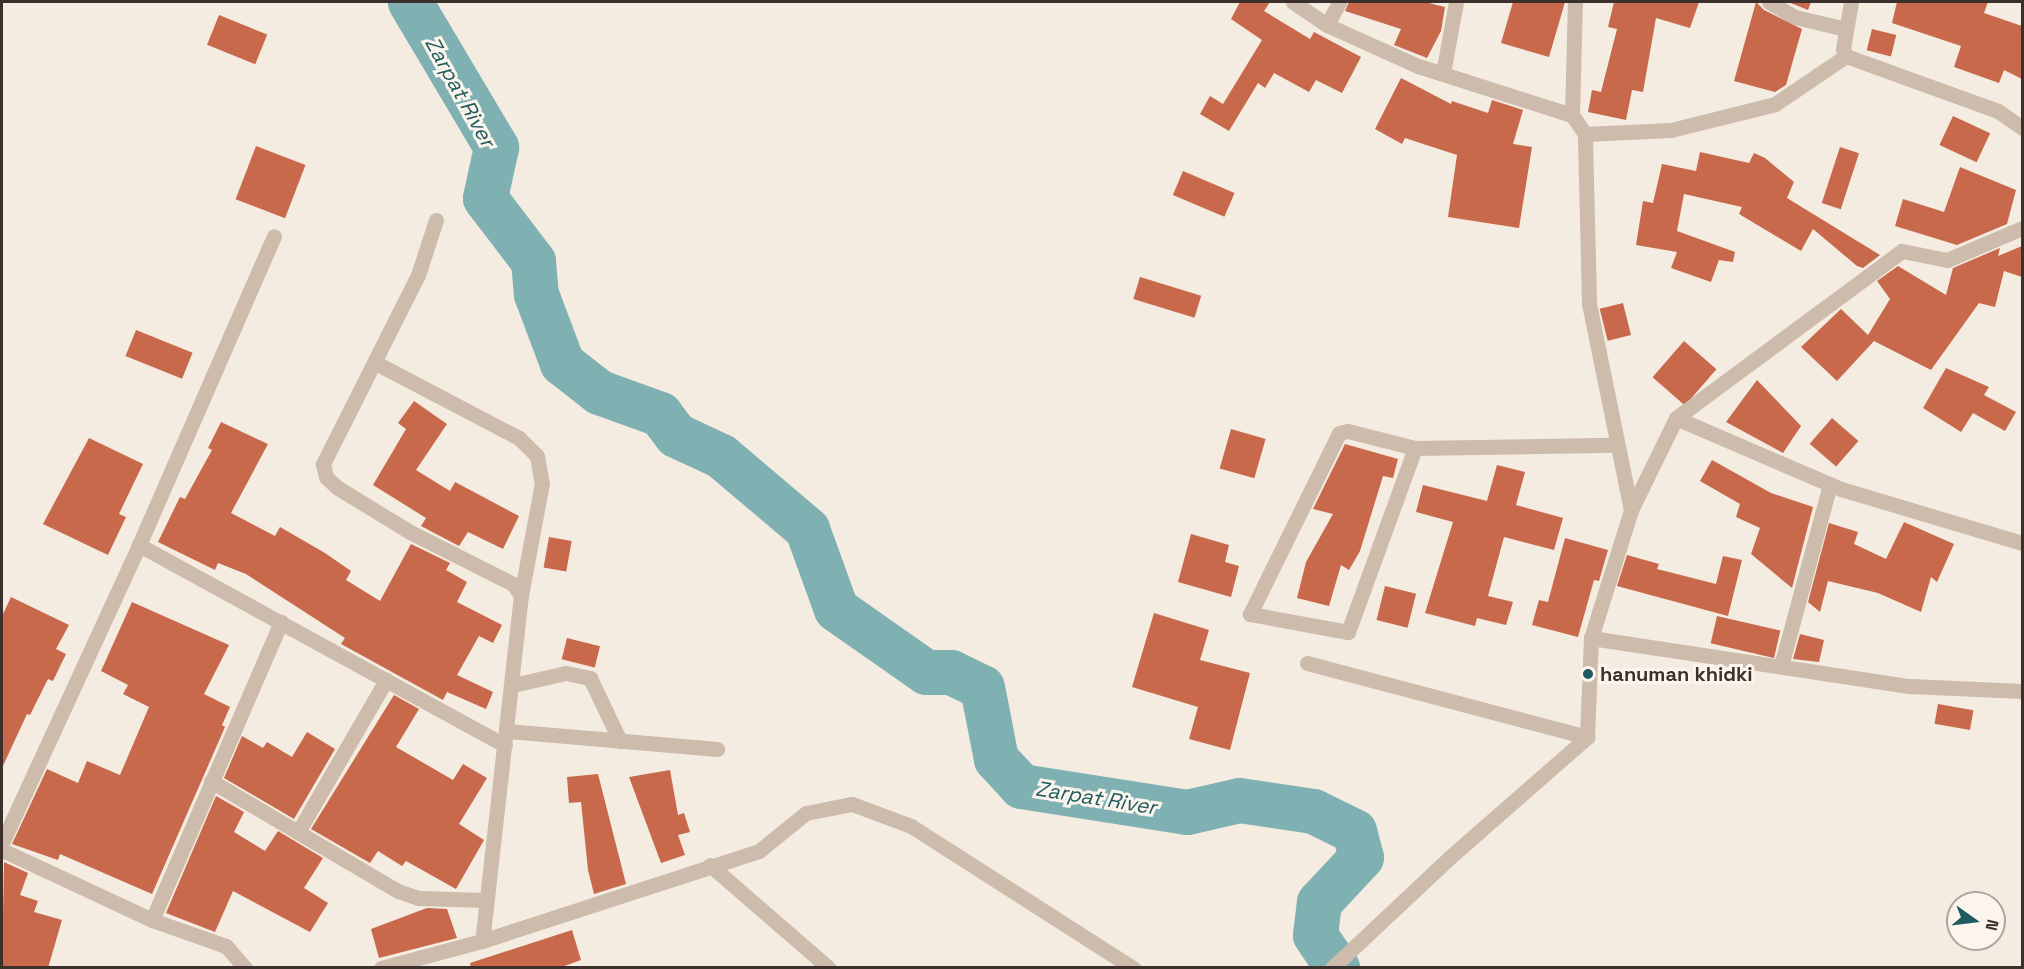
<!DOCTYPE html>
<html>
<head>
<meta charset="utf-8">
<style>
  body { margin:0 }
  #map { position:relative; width:2024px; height:969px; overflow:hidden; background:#f4ebe1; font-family:"Space Grotesk",sans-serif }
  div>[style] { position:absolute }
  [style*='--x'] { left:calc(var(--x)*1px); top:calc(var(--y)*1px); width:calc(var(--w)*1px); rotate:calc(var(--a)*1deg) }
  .river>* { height:45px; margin:-22.5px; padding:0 22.5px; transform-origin:22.5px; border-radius:22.5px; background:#7fb0b2 }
  .building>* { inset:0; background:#c8694b; transform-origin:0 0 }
  .service>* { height:15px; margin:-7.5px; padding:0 7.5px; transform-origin:7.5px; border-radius:7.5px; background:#cdbbac }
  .minor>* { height:15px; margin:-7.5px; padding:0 7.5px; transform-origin:7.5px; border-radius:7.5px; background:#cdbbac }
  .dots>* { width:16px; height:16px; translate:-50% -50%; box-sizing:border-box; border:3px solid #fbf5ee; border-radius:50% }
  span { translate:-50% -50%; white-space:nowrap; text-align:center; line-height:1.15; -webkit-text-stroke:6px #fbf5ee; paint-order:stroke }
  .poi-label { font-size:20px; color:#3b302b; font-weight:700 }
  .left { translate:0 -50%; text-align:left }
  .water-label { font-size:21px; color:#1f5a5e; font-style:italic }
  .frame { position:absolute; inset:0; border:3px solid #3b302b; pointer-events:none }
  .north { position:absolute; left:1946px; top:891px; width:60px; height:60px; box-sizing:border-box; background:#fbf5ee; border:2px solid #aea6a0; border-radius:50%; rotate:104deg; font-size:16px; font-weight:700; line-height:24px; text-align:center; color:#3b302b }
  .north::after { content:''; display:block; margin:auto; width:21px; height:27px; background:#1f5a5e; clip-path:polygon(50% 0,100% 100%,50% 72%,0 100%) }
</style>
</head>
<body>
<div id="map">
  <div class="river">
    <i style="--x:410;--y:2;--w:169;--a:59.3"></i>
    <i style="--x:496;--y:147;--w:52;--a:102.2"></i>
    <i style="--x:485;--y:198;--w:79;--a:52.7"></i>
    <i style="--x:533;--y:261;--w:33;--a:85"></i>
    <i style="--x:536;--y:294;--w:74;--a:69.4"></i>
    <i style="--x:562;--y:363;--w:47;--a:38.1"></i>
    <i style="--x:599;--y:392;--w:65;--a:19.8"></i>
    <i style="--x:660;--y:414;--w:26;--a:53"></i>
    <i style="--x:676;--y:435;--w:50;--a:25"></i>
    <i style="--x:721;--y:456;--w:113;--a:40.3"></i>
    <i style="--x:807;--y:529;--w:85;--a:70.1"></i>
    <i style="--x:836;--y:609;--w:110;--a:35"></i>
    <i style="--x:926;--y:672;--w:25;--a:0"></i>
    <i style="--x:951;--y:672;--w:34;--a:26"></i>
    <i style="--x:982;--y:687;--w:73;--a:79"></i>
    <i style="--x:996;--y:759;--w:37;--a:47"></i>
    <i style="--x:1021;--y:786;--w:168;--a:8.9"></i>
    <i style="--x:1187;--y:812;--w:53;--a:-13"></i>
    <i style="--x:1239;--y:800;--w:75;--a:8.5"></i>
    <i style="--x:1313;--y:811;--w:46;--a:26"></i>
    <i style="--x:1354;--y:831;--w:27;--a:75"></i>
    <i style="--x:1361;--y:857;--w:62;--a:133"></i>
    <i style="--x:1319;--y:902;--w:33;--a:97"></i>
    <i style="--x:1315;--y:935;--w:40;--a:56"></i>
  </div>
  <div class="building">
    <i style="clip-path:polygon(1240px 2px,1270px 2px,1264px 11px,1310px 39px,1314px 32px,1361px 57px,1342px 93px,1316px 80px,1309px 92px,1274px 73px,1265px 88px,1258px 83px,1229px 131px,1200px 114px,1210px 96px,1223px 104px,1262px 40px,1231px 19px)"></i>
    <i style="clip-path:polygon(1349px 2px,1425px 2px,1445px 7px,1441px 31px,1427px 58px,1394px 45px,1401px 29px,1345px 11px)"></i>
    <i style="clip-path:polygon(1513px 2px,1565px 2px,1549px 57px,1501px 43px)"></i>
    <i style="clip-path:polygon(1614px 2px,1699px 2px,1690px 28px,1656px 18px,1643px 92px,1632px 90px,1626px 120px,1588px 112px,1592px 90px,1601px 92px,1617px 29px,1608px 27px)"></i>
    <i style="clip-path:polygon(1756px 2px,1764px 10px,1802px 29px,1786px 85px,1775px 92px,1734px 81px)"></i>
    <i style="clip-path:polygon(1788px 2px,1811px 2px,1808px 10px)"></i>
    <i style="clip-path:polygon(1897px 2px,1988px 2px,1984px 13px,2022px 26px,2022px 79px,2004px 70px,1999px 83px,1954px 67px,1961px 46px,1892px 23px)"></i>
    <i style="left:219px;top:15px;width:52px;height:32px;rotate:22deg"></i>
    <i style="left:1872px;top:29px;width:25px;height:22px;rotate:14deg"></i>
    <i style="clip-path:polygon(1401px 78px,1451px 104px,1452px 101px,1488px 113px,1492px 100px,1523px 110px,1513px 144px,1532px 147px,1519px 228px,1448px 217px,1457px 155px,1405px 138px,1402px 144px,1375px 129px)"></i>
    <i style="left:1953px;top:116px;width:41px;height:32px;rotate:25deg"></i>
    <i style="left:256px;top:146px;width:53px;height:57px;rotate:21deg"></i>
    <i style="left:1840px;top:147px;width:20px;height:59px;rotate:18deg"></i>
    <i style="clip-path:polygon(1700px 152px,1749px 163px,1754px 153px,1765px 158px,1794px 182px,1787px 198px,1880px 255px,1863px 268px,1857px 266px,1813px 229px,1801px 251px,1739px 214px,1742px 207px,1684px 194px,1677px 231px,1735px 252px,1733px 262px,1719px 260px,1711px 282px,1671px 268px,1677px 252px,1636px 245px,1643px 201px,1653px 203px,1662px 164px,1696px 171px)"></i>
    <i style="clip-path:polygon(1960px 167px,2016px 190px,2007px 224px,1957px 245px,1895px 226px,1903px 199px,1944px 212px)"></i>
    <i style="left:1183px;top:171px;width:56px;height:26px;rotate:23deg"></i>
    <i style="clip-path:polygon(2022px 246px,2022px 277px,2004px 271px,1995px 307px,1979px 303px,1931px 370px,1874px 341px,1837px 381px,1801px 347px,1841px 309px,1868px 335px,1890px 299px,1877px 281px,1898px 266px,1946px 295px,1953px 268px,2000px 248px,1998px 256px)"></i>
    <i style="left:1140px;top:277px;width:64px;height:23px;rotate:17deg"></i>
    <i style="left:1623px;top:303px;width:33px;height:24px;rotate:76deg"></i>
    <i style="left:136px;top:330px;width:61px;height:28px;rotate:22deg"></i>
    <i style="left:1684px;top:341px;width:43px;height:48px;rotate:41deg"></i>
    <i style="clip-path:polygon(1946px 368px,1989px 387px,1984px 395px,2016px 412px,2005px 431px,1973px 413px,1961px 432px,1923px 408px)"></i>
    <i style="clip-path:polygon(1757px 380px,1801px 426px,1783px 453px,1726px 422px)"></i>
    <i style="clip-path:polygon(414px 401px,447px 424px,416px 470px,450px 491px,455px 482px,519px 516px,503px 549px,468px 532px,459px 546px,421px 526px,426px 518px,373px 485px,406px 429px,398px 423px)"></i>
    <i style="left:1832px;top:418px;width:35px;height:34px;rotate:41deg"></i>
    <i style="clip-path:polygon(221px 422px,268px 444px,231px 513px,275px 536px,280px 527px,325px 553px,351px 571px,346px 580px,380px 601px,411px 544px,450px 563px,446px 570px,467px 582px,457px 602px,502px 625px,493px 643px,479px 636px,457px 675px,493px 692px,486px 709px,447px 692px,443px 700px,341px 644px,345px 638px,246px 574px,218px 563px,215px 570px,158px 542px,180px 497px,185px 499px,212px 450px,208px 448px)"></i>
    <i style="left:1231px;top:429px;width:36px;height:41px;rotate:16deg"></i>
    <i style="clip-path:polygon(89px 438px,143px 464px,119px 514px,126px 517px,108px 555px,43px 524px)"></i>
    <i style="clip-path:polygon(1345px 444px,1398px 459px,1393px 478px,1383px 476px,1360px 551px,1349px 570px,1341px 565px,1329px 606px,1297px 598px,1306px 562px,1333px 514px,1313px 509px)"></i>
    <i style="clip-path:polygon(1712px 460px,1771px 493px,1813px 507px,1792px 588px,1751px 554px,1760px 528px,1736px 517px,1740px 504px,1700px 481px)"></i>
    <i style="clip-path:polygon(1497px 465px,1525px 472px,1516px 505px,1563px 518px,1554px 550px,1504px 537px,1488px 596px,1513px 602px,1506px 625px,1477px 618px,1475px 626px,1425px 613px,1453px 522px,1416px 512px,1423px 485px,1487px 501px)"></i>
    <i style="clip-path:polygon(1904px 522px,1954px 544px,1937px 582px,1931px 577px,1921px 612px,1878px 593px,1828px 581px,1820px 612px,1808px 602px,1829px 523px,1858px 532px,1854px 544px,1886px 559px)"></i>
    <i style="clip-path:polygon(1191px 534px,1229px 545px,1225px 562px,1239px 566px,1231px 597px,1178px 582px)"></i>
    <i style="left:549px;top:537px;width:23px;height:31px;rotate:10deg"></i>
    <i style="clip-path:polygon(1565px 538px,1608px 550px,1599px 581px,1594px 580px,1578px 637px,1532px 625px,1539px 600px,1548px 602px)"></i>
    <i style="clip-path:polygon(1627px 555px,1659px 564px,1657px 569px,1716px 584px,1723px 556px,1742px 560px,1728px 616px,1617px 586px)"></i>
    <i style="left:1385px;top:586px;width:32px;height:35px;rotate:14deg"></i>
    <i style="clip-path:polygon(11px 597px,69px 625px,56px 649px,66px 654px,53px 681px,48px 679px,30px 715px,27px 714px,2px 768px,2px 616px)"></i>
    <i style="clip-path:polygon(132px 602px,229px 645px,204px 694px,230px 707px,222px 725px,225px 727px,152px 894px,60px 854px,58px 860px,12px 844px,47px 769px,78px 783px,87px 761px,120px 775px,149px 707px,123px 694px,128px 685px,101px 671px)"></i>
    <i style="clip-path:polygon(1154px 613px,1209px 630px,1200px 660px,1250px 673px,1230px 750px,1189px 739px,1198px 707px,1132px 687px)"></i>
    <i style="left:1717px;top:616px;width:65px;height:28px;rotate:13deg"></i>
    <i style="clip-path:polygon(1800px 634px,1824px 640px,1819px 662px,1793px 659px)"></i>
    <i style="left:567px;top:638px;width:34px;height:22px;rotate:14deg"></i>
    <i style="clip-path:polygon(394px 695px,419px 709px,396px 747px,453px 780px,463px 764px,487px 778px,459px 824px,484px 840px,456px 889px,406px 861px,402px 866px,378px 851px,370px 863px,311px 829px)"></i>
    <i style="left:1938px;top:704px;width:36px;height:20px;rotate:10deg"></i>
    <i style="clip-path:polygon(307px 732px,335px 749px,294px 819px,224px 778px,242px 736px,263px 748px,267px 742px,292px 757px)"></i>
    <i style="clip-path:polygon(670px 770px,678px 815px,684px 813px,690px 832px,678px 835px,685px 855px,661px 863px,629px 777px)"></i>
    <i style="clip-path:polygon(598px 774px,626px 884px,594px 894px,588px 870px,581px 802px,569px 803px,567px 777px)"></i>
    <i style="clip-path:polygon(216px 796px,244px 812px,234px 832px,265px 851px,278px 831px,323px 858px,304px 888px,328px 903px,310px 932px,233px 891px,215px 932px,166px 913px)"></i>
    <i style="clip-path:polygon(4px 862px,28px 873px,20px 895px,38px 901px,34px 912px,62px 920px,48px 968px,2px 968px)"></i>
    <i style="clip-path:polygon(427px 908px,447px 909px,457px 938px,379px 958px,371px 929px)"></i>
    <i style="clip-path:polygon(572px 930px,581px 960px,559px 968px,471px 968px,470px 963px)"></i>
  </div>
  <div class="service">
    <i style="--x:1307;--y:663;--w:290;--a:14.8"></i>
  </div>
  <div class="minor">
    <i style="--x:1293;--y:2;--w:41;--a:34.1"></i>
    <i style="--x:1327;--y:25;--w:100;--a:24.3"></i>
    <i style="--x:1418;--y:66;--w:162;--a:17.7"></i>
    <i style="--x:1769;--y:2;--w:30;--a:30"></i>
    <i style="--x:1795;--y:17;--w:52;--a:13.2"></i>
    <i style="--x:1851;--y:2;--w:48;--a:99.7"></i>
    <i style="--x:1843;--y:49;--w:8;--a:67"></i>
    <i style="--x:1846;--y:56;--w:162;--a:19.9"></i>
    <i style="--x:1998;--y:111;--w:29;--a:35"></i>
    <i style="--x:1327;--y:25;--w:26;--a:-62"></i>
    <i style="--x:1443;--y:73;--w:72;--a:-79.6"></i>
    <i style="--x:1585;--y:134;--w:86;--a:-2.7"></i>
    <i style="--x:1671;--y:130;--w:107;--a:-14"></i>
    <i style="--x:1775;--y:104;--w:86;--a:-34.1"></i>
    <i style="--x:436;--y:220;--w:58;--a:108.1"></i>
    <i style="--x:418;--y:275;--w:212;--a:116.7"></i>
    <i style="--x:323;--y:464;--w:13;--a:77"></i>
    <i style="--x:326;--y:477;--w:16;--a:43"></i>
    <i style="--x:338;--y:488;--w:84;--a:31.4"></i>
    <i style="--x:410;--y:532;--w:115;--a:26.8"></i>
    <i style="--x:513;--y:584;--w:14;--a:54"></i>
    <i style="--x:521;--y:595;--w:348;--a:96.4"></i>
    <i style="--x:374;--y:362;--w:164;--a:27.7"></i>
    <i style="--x:519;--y:438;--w:25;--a:45"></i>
    <i style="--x:537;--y:456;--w:27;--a:80"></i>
    <i style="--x:542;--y:483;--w:114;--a:100.6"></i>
    <i style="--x:1676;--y:418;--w:180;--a:23.3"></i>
    <i style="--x:1841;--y:489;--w:189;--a:16.6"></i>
    <i style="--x:1415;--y:448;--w:196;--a:110"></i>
    <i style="--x:1348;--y:632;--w:100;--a:-169.6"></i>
    <i style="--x:1250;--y:614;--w:202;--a:-63.8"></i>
    <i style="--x:1339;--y:433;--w:9;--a:-13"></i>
    <i style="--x:1348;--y:431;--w:69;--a:14.2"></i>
    <i style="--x:1415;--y:448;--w:201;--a:-0.9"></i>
    <i style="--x:1631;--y:510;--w:102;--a:-63.9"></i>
    <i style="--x:1676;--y:418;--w:281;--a:-36.5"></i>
    <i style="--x:1902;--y:251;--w:46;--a:11.3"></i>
    <i style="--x:1947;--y:260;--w:82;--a:-23.1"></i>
    <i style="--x:139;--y:545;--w:417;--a:28.7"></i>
    <i style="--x:1591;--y:638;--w:323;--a:8.6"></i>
    <i style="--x:1910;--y:686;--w:112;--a:2.6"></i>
    <i style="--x:1781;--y:666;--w:188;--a:-74.9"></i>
    <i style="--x:513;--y:685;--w:54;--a:-12.8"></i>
    <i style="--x:566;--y:673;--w:25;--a:12"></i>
    <i style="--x:590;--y:678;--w:70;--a:64.5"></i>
    <i style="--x:507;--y:731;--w:211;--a:4.9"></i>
    <i style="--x:211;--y:781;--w:217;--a:30.5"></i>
    <i style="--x:398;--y:891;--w:21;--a:19"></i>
    <i style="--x:418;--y:898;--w:67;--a:1.7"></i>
    <i style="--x:298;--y:832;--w:176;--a:-59.9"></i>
    <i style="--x:2;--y:843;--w:328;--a:-65.3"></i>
    <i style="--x:139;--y:545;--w:337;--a:-66.4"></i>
    <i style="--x:2;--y:850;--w:166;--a:25"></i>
    <i style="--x:152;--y:920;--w:78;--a:19.4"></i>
    <i style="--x:226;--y:946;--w:29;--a:49"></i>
    <i style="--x:710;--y:865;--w:157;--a:40.9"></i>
    <i style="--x:152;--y:920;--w:325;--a:-66.6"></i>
    <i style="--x:381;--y:968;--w:105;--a:-15"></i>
    <i style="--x:482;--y:941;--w:291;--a:-18"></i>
    <i style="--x:759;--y:851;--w:60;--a:-39"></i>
    <i style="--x:806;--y:813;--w:47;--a:-11.1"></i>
    <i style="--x:852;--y:804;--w:63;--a:20.4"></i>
    <i style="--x:911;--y:826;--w:264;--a:32.6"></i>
    <i style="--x:1332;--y:968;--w:161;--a:-43.2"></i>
    <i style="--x:1449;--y:858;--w:184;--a:-41.2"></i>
    <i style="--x:1587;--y:737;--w:99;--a:-87.7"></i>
    <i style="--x:1591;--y:638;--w:134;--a:-72.6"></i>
    <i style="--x:1631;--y:510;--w:211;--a:-101.5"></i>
    <i style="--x:1589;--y:303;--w:169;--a:-91.4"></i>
    <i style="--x:1585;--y:134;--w:23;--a:-124"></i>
    <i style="--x:1572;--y:115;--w:113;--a:-88.5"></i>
  </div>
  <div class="dots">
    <i style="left:1588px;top:674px;background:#1f5a5e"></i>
  </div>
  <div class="poi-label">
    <span class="left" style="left:1600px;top:674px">hanuman khidki</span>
  </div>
  <div class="water-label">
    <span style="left:460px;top:92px;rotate:61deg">Zarpat River</span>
    <span style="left:1096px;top:798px;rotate:9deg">Zarpat River</span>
  </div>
  <div class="frame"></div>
  <div class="north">N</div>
</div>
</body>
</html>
